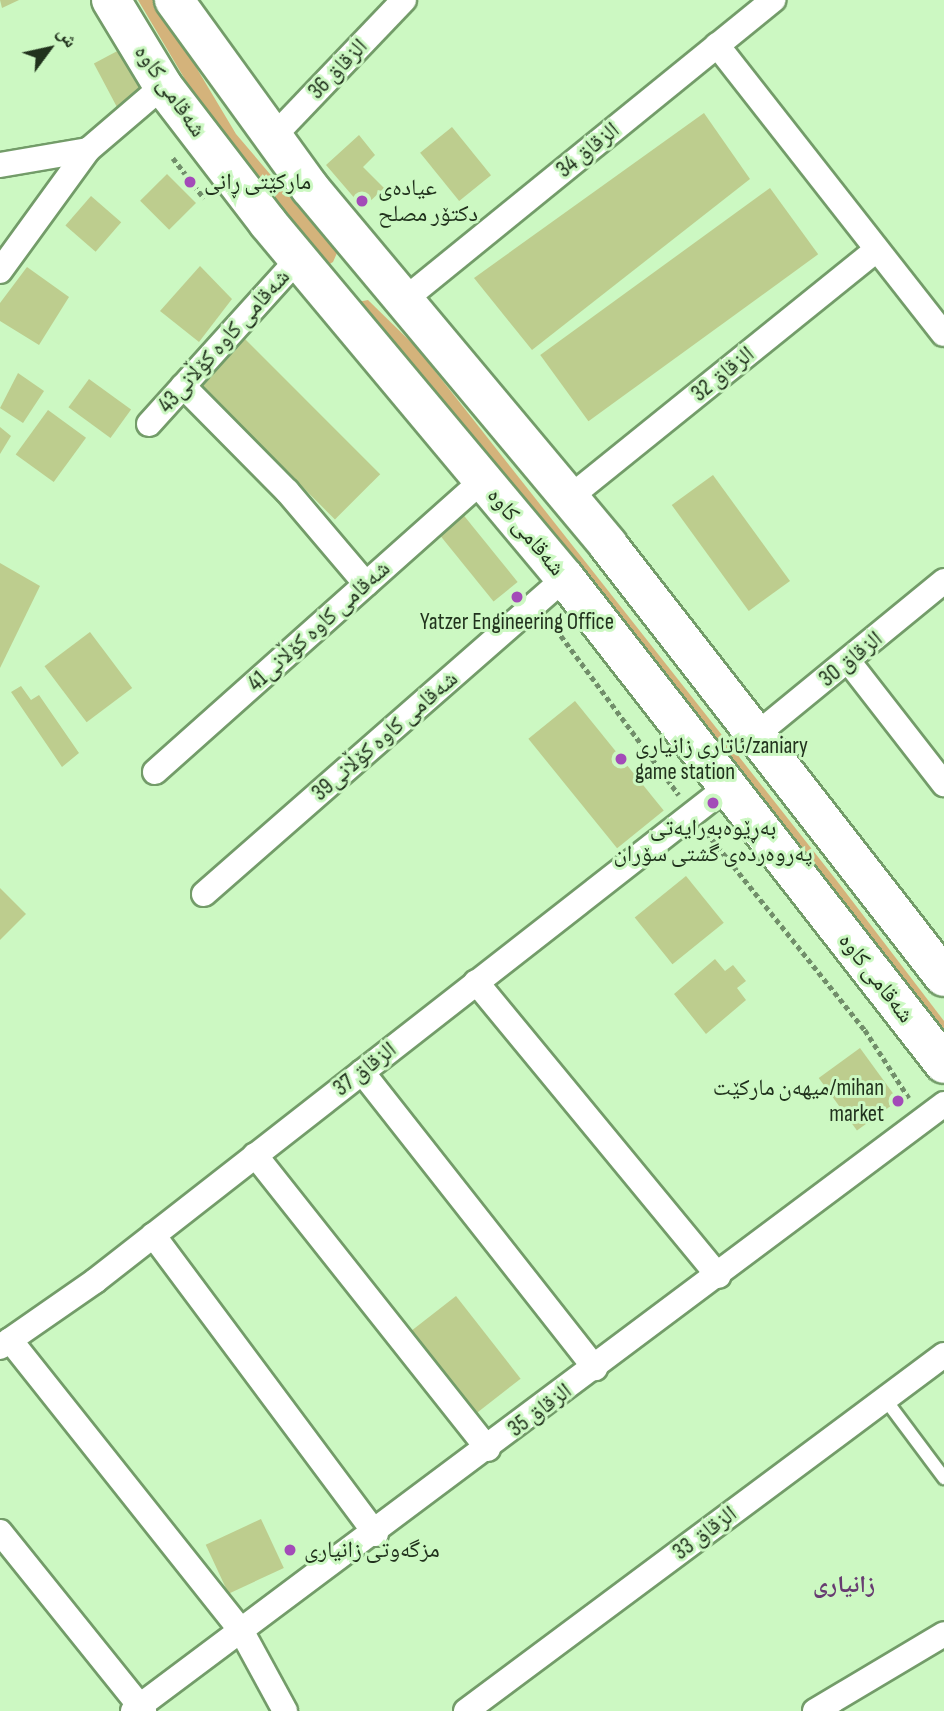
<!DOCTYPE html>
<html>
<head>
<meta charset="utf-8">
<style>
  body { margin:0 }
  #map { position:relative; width:944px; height:1711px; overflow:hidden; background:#ccf8c2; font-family:"Sofia Sans Condensed","Noto Naskh Arabic",sans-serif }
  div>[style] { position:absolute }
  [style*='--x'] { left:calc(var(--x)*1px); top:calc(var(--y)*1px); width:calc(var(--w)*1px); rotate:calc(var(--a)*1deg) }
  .green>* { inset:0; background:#d4b37b }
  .building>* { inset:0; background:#bdcd8e; transform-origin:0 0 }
  .path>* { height:4.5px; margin-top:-2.25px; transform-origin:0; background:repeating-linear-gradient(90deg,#718e6a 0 5px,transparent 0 8.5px) }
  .roads { filter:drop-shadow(2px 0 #739c69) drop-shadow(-2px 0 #739c69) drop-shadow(0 2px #739c69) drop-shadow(0 -2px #739c69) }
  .service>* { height:12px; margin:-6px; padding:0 6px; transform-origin:6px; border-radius:6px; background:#fff }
  .minor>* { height:24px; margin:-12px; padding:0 12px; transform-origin:12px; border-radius:12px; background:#fff }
  .primary>* { height:38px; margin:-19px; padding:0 19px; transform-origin:19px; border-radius:19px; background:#fff }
  .dots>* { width:19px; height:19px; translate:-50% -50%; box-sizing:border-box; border:4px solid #ccf8c2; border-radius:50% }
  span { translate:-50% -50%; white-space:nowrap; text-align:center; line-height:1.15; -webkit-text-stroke:6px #ccf8c2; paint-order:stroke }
  .street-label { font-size:23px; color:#21321d }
  .poi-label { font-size:23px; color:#21321d }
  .left { translate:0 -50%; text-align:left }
  .right { translate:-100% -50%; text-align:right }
  .neighbourhood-label { font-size:24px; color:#673b71; font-weight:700 }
  .north { position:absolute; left:14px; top:14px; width:70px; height:70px; -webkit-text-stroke:5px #ccf8c2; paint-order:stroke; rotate:57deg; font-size:19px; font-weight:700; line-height:28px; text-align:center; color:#21321d }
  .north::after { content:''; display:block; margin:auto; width:24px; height:32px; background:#21321d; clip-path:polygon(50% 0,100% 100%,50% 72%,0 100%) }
</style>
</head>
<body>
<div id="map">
  <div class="green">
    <i style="clip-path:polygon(138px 0,156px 0,236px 134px,337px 253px,333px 262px,326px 266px,199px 103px)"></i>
    <i style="clip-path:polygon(368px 300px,416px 347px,837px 881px,944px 1021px,944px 1041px,358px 302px)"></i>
  </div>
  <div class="building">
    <i style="clip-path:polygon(0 0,19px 0,2px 8px)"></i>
    <i style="left:123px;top:48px;width:50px;height:33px;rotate:62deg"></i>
    <i style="clip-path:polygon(704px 113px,750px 179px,532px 350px,474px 278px)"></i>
    <i style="left:452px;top:127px;width:62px;height:41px;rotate:51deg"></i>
    <i style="clip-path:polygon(359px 135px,375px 155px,363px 167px,384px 188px,363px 208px,326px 165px)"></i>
    <i style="left:167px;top:174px;width:41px;height:38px;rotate:45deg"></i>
    <i style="left:770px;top:188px;width:82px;height:284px;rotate:54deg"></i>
    <i style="left:91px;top:196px;width:40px;height:39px;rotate:41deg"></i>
    <i style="clip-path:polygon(200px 266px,232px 299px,199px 342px,160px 311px)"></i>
    <i style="clip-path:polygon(27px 267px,69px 297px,39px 345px,0 321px,0 303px)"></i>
    <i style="left:243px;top:337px;width:194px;height:64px;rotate:45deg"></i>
    <i style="clip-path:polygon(18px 373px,44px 391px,23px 423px,0 408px)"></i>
    <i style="left:89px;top:379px;width:52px;height:35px;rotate:36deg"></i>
    <i style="left:48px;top:410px;width:47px;height:55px;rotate:36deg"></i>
    <i style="clip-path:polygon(0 427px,11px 436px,0 454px)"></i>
    <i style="left:713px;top:475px;width:131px;height:51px;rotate:54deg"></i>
    <i style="left:461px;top:512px;width:90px;height:31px;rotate:51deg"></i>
    <i style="clip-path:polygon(0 563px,40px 586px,0 668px)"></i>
    <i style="left:90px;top:632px;width:70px;height:57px;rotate:53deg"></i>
    <i style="clip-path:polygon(21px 686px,31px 700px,39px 695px,79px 753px,62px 767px,11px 692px)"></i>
    <i style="left:575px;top:701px;width:141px;height:60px;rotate:51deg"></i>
    <i style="left:686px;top:876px;width:60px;height:66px;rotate:51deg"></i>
    <i style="clip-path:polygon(0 888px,26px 914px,0 940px)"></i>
    <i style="clip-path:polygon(715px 959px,725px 971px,733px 965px,746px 981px,737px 988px,746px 1000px,706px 1034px,674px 994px)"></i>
    <i style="left:860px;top:1048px;width:65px;height:51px;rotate:54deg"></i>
    <i style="left:456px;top:1296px;width:105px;height:59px;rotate:52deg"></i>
    <i style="left:261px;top:1519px;width:54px;height:61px;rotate:65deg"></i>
  </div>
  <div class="path">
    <i style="--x:173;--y:158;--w:51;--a:52.2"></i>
    <i style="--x:551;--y:622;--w:215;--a:53.5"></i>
    <i style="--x:707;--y:833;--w:253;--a:51.3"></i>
    <i style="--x:865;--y:1030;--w:81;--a:57.1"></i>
  </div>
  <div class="roads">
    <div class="service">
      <i style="--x:885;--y:1399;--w:99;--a:53.2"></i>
    </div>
    <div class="minor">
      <i style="--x:717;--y:45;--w:367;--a:51.9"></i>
      <i style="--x:272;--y:138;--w:191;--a:-46.3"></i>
      <i style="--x:0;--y:165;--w:89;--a:-9.7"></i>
      <i style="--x:0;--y:271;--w:150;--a:-54"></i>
      <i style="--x:88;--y:150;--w:99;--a:-40.5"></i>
      <i style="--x:404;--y:300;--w:476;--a:-39.1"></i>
      <i style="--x:183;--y:386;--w:148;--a:45.3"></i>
      <i style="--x:287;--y:491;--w:122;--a:49.7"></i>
      <i style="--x:149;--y:424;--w:222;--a:-47.9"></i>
      <i style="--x:569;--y:498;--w:395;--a:-38.9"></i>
      <i style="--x:849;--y:662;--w:155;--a:52.1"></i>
      <i style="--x:756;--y:735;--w:243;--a:-39.3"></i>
      <i style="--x:155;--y:772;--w:439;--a:-41.7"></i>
      <i style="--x:204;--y:894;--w:480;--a:-41.2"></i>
      <i style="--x:476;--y:982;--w:381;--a:50.5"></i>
      <i style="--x:362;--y:1072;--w:377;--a:51.8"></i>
      <i style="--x:255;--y:1155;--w:375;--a:51.6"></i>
      <i style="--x:153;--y:1235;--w:373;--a:53.3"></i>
      <i style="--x:10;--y:1340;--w:373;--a:51.5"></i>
      <i style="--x:242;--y:1632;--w:90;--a:61.4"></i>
      <i style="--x:0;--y:1347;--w:116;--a:-34.8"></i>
      <i style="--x:95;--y:1281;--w:802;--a:-38.01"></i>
      <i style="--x:0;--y:1532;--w:230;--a:51.2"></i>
      <i style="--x:133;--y:1711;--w:1013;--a:-36.81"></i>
      <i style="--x:466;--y:1711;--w:596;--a:-36.68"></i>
      <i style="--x:815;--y:1711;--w:150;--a:-30.8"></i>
    </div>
    <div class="primary">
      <i style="--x:111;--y:0;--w:100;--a:58.8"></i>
      <i style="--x:163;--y:86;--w:173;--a:52.5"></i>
      <i style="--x:268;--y:223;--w:463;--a:50.1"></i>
      <i style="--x:565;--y:578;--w:616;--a:52.05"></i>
      <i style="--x:174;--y:0;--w:232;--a:54.1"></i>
      <i style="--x:310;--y:188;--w:465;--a:50.1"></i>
      <i style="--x:608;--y:545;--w:547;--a:52.13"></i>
    </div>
  </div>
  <div class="dots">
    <i style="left:190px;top:182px;background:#a34bb8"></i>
    <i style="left:362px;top:201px;background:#a34bb8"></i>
    <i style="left:517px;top:597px;background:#a34bb8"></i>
    <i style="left:621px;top:759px;background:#a34bb8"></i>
    <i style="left:713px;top:803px;background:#a34bb8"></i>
    <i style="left:898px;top:1101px;background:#a34bb8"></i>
    <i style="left:290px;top:1550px;background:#a34bb8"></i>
  </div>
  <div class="street-label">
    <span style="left:338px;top:69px;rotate:-46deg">الزقاق 36</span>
    <span style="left:170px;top:91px;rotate:55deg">شەقامی کاوە</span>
    <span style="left:588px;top:150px;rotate:-39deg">الزقاق 34</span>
    <span style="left:224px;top:341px;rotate:-48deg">شەقامی کاوە کۆڵانی43</span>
    <span style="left:723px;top:374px;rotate:-39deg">الزقاق 32</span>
    <span style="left:526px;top:532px;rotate:50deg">شەقامی کاوە</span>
    <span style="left:319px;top:626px;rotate:-42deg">شەقامی کاوە کۆڵانی41</span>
    <span style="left:851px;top:659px;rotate:-39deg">الزقاق 30</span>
    <span style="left:385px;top:736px;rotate:-41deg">شەقامی کاوە کۆڵانی39</span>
    <span style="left:876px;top:978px;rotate:52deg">شەقامی کاوە</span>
    <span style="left:365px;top:1069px;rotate:-38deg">الزقاق 37</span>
    <span style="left:540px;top:1410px;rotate:-37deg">الزقاق 35</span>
    <span style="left:705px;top:1533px;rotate:-37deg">الزقاق 33</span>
  </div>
  <div class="poi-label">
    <span class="left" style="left:204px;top:182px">مارکێتی ڕانی</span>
    <span class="left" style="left:378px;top:201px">عیادەی<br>دکتۆر مصلح</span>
    <span style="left:517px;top:622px">Yatzer Engineering Office</span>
    <span class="left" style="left:635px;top:759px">ئاتاری زانیاری/zaniary<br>game station</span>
    <span style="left:713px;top:841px">بەڕێوەبەرایەتی<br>پەروەردەی گشتی سۆران</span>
    <span class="right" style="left:884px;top:1101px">میهەن مارکێت/mihan<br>market</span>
    <span class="left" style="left:304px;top:1550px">مزگەوتی زانیاری</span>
  </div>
  <div class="neighbourhood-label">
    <span style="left:844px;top:1585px">زانیاری</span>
  </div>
  <div class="north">ش</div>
</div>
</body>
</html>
